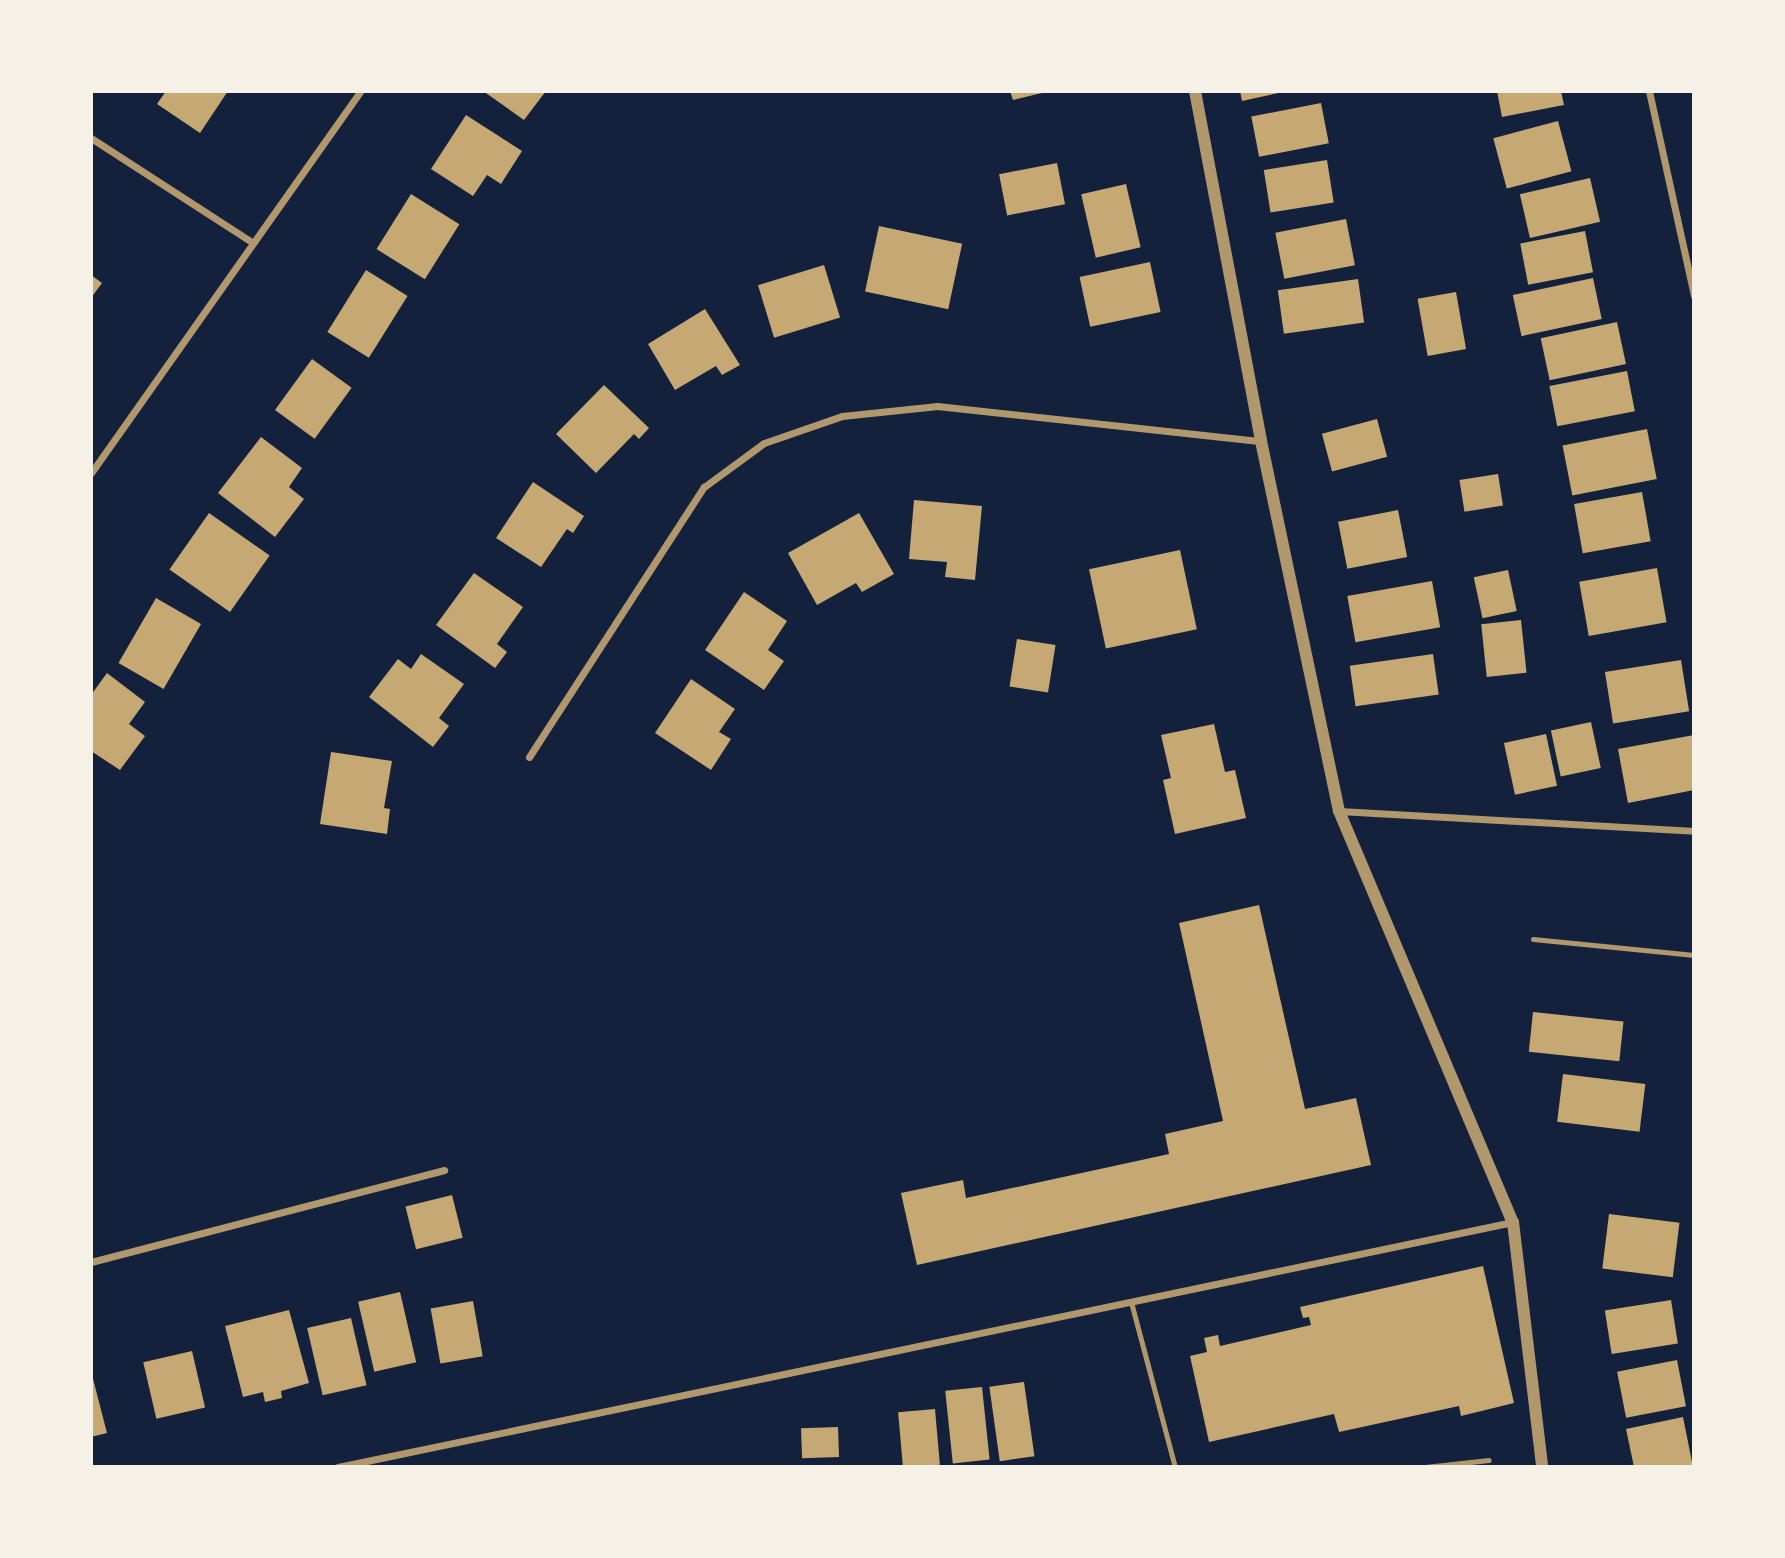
<!DOCTYPE html>
<html>
<head>
<meta charset="utf-8">
<style>
  body { margin:0 }
  #map { position:relative; width:1785px; height:1558px; overflow:hidden; background:#14213d; font-family:Arial,sans-serif }
  div>[style] { position:absolute }
  [style*='--x'] { left:calc(var(--x)*1px); top:calc(var(--y)*1px); width:calc(var(--w)*1px); rotate:calc(var(--a)*1deg) }
  .building>* { inset:0; background:#c6a872; transform-origin:0 0 }
  .service>* { height:5px; margin:-2.5px; padding:0 2.5px; transform-origin:2.5px; border-radius:2.5px; background:#b1986c }
  .minor>* { height:7px; margin:-3.5px; padding:0 3.5px; transform-origin:3.5px; border-radius:3.5px; background:#b1986c }
  .tertiary>* { height:12px; margin:-6px; padding:0 6px; transform-origin:6px; border-radius:6px; background:#b1986c }
  span { translate:-50% -50%; white-space:nowrap; text-align:center; line-height:1.15; -webkit-text-stroke:5px #f6f1e7; paint-order:stroke }
  .frame { position:absolute; inset:0; border:93px solid #f6f1e7; pointer-events:none }
</style>
</head>
<body>
<div id="map">
  <div class="building">
    <i style="clip-path:polygon(166px 91px,228px 91px,200px 133px,157px 104px)"></i>
    <i style="clip-path:polygon(483px 91px,546px 91px,524px 120px)"></i>
    <i style="clip-path:polygon(1010px 91px,1046px 91px,1046px 92px,1013px 100px)"></i>
    <i style="clip-path:polygon(1240px 91px,1283px 91px,1283px 92px,1242px 101px)"></i>
    <i style="clip-path:polygon(1497px 91px,1561px 91px,1564px 105px,1502px 117px)"></i>
    <i style="left:1321px;top:103px;width:41px;height:71px;rotate:79deg"></i>
    <i style="clip-path:polygon(466px 115px,522px 151px,501px 184px,487px 175px,473px 196px,431px 169px)"></i>
    <i style="left:1558px;top:121px;width:52px;height:67px;rotate:75deg"></i>
    <i style="left:1327px;top:160px;width:43px;height:64px;rotate:81deg"></i>
    <i style="left:1057px;top:163px;width:42px;height:59px;rotate:79deg"></i>
    <i style="left:1590px;top:178px;width:45px;height:72px;rotate:77deg"></i>
    <i style="left:1126px;top:184px;width:65px;height:46px;rotate:77deg"></i>
    <i style="left:411px;top:194px;width:57px;height:65px;rotate:32deg"></i>
    <i style="left:1346px;top:219px;width:47px;height:72px;rotate:79deg"></i>
    <i style="left:879px;top:226px;width:85px;height:67px;rotate:12deg"></i>
    <i style="left:1585px;top:231px;width:42px;height:66px;rotate:79deg"></i>
    <i style="left:1150px;top:262px;width:51px;height:72px;rotate:78deg"></i>
    <i style="left:824px;top:265px;width:55px;height:69px;rotate:73deg"></i>
    <i style="left:366px;top:270px;width:49px;height:73px;rotate:32deg"></i>
    <i style="clip-path:polygon(91px 275px,102px 283px,91px 298px)"></i>
    <i style="left:1593px;top:278px;width:42px;height:82px;rotate:78deg"></i>
    <i style="left:1358px;top:279px;width:44px;height:81px;rotate:82deg"></i>
    <i style="left:1456px;top:292px;width:58px;height:39px;rotate:80deg"></i>
    <i style="clip-path:polygon(705px 309px,740px 365px,722px 375px,716px 366px,675px 390px,648px 344px)"></i>
    <i style="left:1617px;top:322px;width:43px;height:78px;rotate:78deg"></i>
    <i style="left:312px;top:359px;width:49px;height:63px;rotate:36deg"></i>
    <i style="left:1627px;top:371px;width:41px;height:79px;rotate:79deg"></i>
    <i style="clip-path:polygon(604px 385px,649px 428px,639px 439px,634px 434px,596px 473px,556px 434px)"></i>
    <i style="left:1377px;top:419px;width:39px;height:57px;rotate:75deg"></i>
    <i style="left:1647px;top:429px;width:51px;height:86px;rotate:79deg"></i>
    <i style="clip-path:polygon(261px 437px,302px 468px,289px 487px,304px 499px,275px 537px,218px 493px)"></i>
    <i style="left:1498px;top:474px;width:32px;height:39px;rotate:81deg"></i>
    <i style="clip-path:polygon(533px 482px,584px 516px,573px 533px,567px 529px,541px 567px,496px 538px)"></i>
    <i style="left:1642px;top:492px;width:50px;height:69px;rotate:80deg"></i>
    <i style="clip-path:polygon(914px 500px,982px 506px,975px 580px,945px 577px,947px 562px,909px 559px)"></i>
    <i style="left:1398px;top:510px;width:48px;height:61px;rotate:79deg"></i>
    <i style="left:209px;top:513px;width:74px;height:69px;rotate:35deg"></i>
    <i style="clip-path:polygon(859px 513px,894px 574px,862px 592px,856px 583px,817px 605px,788px 553px)"></i>
    <i style="left:1180px;top:550px;width:81px;height:93px;rotate:78deg"></i>
    <i style="left:1657px;top:568px;width:55px;height:79px;rotate:80deg"></i>
    <i style="left:1508px;top:570px;width:42px;height:35px;rotate:78deg"></i>
    <i style="clip-path:polygon(474px 573px,523px 607px,497px 644px,507px 652px,495px 668px,436px 625px)"></i>
    <i style="left:1432px;top:581px;width:47px;height:86px;rotate:80deg"></i>
    <i style="clip-path:polygon(744px 592px,787px 621px,768px 650px,784px 661px,764px 690px,705px 650px)"></i>
    <i style="left:156px;top:598px;width:52px;height:75px;rotate:30deg"></i>
    <i style="left:1521px;top:620px;width:53px;height:40px;rotate:84deg"></i>
    <i style="left:1017px;top:639px;width:39px;height:48px;rotate:9deg"></i>
    <i style="clip-path:polygon(421px 654px,464px 684px,439px 718px,449px 726px,433px 747px,369px 697px,398px 659px,411px 669px)"></i>
    <i style="left:1433px;top:654px;width:41px;height:84px;rotate:82deg"></i>
    <i style="left:1681px;top:660px;width:52px;height:77px;rotate:81deg"></i>
    <i style="clip-path:polygon(107px 673px,145px 702px,129px 724px,145px 736px,120px 770px,91px 751px,91px 695px)"></i>
    <i style="clip-path:polygon(691px 679px,735px 709px,719px 732px,731px 739px,711px 770px,655px 733px)"></i>
    <i style="left:1591px;top:722px;width:47px;height:41px;rotate:78deg"></i>
    <i style="clip-path:polygon(1214px 724px,1225px 772px,1235px 770px,1246px 818px,1175px 834px,1163px 780px,1171px 778px,1161px 735px)"></i>
    <i style="left:1546px;top:734px;width:53px;height:43px;rotate:78deg"></i>
    <i style="clip-path:polygon(1694px 735px,1694px 790px,1628px 803px,1618px 749px)"></i>
    <i style="clip-path:polygon(331px 752px,392px 761px,384px 808px,390px 809px,387px 834px,320px 824px)"></i>
    <i style="clip-path:polygon(1259px 905px,1305px 1109px,1356px 1098px,1371px 1165px,917px 1265px,901px 1193px,963px 1180px,966px 1198px,1169px 1154px,1165px 1134px,1223px 1121px,1179px 923px)"></i>
    <i style="left:1533px;top:1012px;width:91px;height:40px;rotate:6deg"></i>
    <i style="left:1563px;top:1074px;width:83px;height:48px;rotate:7deg"></i>
    <i style="left:452px;top:1195px;width:44px;height:48px;rotate:76deg"></i>
    <i style="left:1609px;top:1214px;width:71px;height:55px;rotate:7deg"></i>
    <i style="clip-path:polygon(1483px 1266px,1514px 1403px,1461px 1416px,1459px 1406px,1339px 1432px,1334px 1414px,1209px 1442px,1190px 1356px,1207px 1352px,1204px 1338px,1218px 1335px,1220px 1346px,1311px 1325px,1309px 1317px,1303px 1318px,1300px 1307px)"></i>
    <i style="left:400px;top:1292px;width:72px;height:43px;rotate:77deg"></i>
    <i style="left:1671px;top:1300px;width:44px;height:67px;rotate:81deg"></i>
    <i style="left:473px;top:1301px;width:56px;height:43px;rotate:80deg"></i>
    <i style="clip-path:polygon(289px 1310px,309px 1383px,281px 1391px,282px 1398px,265px 1402px,263px 1392px,243px 1397px,225px 1326px)"></i>
    <i style="left:351px;top:1318px;width:69px;height:45px;rotate:77deg"></i>
    <i style="left:192px;top:1351px;width:58px;height:50px;rotate:77deg"></i>
    <i style="left:1677px;top:1360px;width:47px;height:61px;rotate:79deg"></i>
    <i style="clip-path:polygon(91px 1371px,107px 1433px,91px 1437px)"></i>
    <i style="left:1024px;top:1382px;width:75px;height:35px;rotate:82deg"></i>
    <i style="left:982px;top:1387px;width:73px;height:37px;rotate:84deg"></i>
    <i style="left:935px;top:1409px;width:56px;height:37px;rotate:85deg"></i>
    <i style="clip-path:polygon(1683px 1417px,1693px 1467px,1634px 1467px,1626px 1429px)"></i>
    <i style="left:838px;top:1427px;width:30px;height:37px;rotate:88deg"></i>
  </div>
  <div class="service">
    <i style="--x:1533;--y:939;--w:162;--a:5.7"></i>
    <i style="--x:1131;--y:1302;--w:171;--a:75.1"></i>
    <i style="--x:1425;--y:1467;--w:64;--a:-6.2"></i>
  </div>
  <div class="minor">
    <i style="--x:1649;--y:91;--w:210;--a:77.6"></i>
    <i style="--x:91;--y:138;--w:193;--a:32.9"></i>
    <i style="--x:91;--y:473;--w:467;--a:-54.8"></i>
    <i style="--x:529;--y:757;--w:322;--a:-57.1"></i>
    <i style="--x:704;--y:487;--w:74;--a:-36.3"></i>
    <i style="--x:764;--y:443;--w:83;--a:-19.1"></i>
    <i style="--x:842;--y:416;--w:96;--a:-6"></i>
    <i style="--x:937;--y:406;--w:326;--a:6.2"></i>
    <i style="--x:1339;--y:811;--w:356;--a:3.2"></i>
    <i style="--x:91;--y:1262;--w:365;--a:-14.6"></i>
    <i style="--x:338;--y:1467;--w:1200;--a:-11.78"></i>
  </div>
  <div class="tertiary">
    <i style="--x:1195;--y:91;--w:356;--a:79.3"></i>
    <i style="--x:1261;--y:441;--w:378;--a:78.1"></i>
    <i style="--x:1339;--y:811;--w:446;--a:67.1"></i>
    <i style="--x:1513;--y:1222;--w:247;--a:83.2"></i>
  </div>
  <div class="frame"></div>
</div>
</body>
</html>
